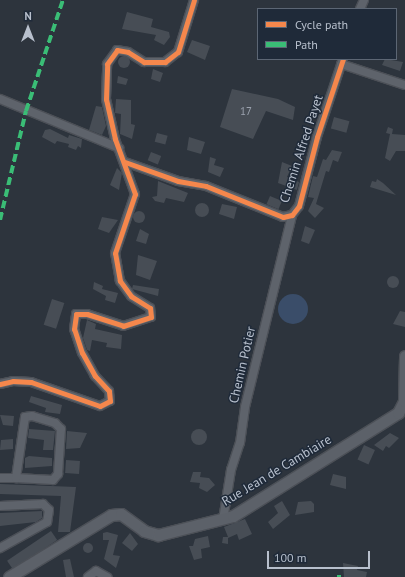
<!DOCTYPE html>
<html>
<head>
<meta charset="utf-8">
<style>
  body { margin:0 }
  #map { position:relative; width:405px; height:577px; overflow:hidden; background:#2d343d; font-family:"PT Sans",sans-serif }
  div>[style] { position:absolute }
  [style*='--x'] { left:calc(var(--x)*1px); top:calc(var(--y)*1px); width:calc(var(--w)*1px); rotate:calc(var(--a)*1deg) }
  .water>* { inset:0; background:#3a4d69 }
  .round { border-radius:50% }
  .building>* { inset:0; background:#474d55; transform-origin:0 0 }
  .roads { filter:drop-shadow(1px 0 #4c5057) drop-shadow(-1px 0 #4c5057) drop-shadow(0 1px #4c5057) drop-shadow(0 -1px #4c5057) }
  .minor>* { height:8px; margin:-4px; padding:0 4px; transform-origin:4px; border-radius:4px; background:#5e636b }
  .secondary>* { height:11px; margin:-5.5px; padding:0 5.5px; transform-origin:5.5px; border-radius:5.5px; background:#5c6169 }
  .quiet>* { height:4px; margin-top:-2px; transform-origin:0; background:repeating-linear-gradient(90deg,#3abd76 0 8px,transparent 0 12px) }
  .cycleway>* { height:5px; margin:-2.5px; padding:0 2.5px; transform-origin:2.5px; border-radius:2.5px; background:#f5874c }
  span { translate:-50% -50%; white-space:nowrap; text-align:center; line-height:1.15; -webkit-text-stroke:3px #1f2a39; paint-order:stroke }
  .number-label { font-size:11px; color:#9ca3af }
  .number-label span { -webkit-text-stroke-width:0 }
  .street-label { font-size:13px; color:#b8c0cd }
  .legend { position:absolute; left:257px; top:8px; width:140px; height:52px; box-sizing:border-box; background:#1f2a39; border:1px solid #5c6674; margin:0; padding:5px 7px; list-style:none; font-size:12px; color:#b8c0cd }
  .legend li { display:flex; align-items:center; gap:8px; height:20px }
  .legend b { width:20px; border:1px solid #5c6674 }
  .north { position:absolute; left:8px; top:8px; width:40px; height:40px; -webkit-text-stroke:3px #1f2a39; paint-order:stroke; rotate:0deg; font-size:11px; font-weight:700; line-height:16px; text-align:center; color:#b8c0cd }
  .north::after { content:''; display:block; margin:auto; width:14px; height:18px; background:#b8c0cd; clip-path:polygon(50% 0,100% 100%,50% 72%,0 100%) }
  .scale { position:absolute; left:267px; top:551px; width:103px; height:18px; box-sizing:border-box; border:2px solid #b8c0cd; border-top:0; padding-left:5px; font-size:12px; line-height:14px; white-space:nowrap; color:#b8c0cd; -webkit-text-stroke:3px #1f2a39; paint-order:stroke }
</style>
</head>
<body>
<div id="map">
  <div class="water">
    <i class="round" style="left:278px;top:294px;width:30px;height:30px"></i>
  </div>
  <div class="building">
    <i style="clip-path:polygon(127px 12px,153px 19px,151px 27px,169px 32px,170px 37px,164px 45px,154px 40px,156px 35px,122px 29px)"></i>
    <i style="clip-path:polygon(192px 40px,210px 46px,205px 60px,187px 52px)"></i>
    <i class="round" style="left:118px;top:56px;width:12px;height:12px"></i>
    <i style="clip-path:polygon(385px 59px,403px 62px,400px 71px,382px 65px)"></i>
    <i style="clip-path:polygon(153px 69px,163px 73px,160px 82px,151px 79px)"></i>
    <i style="clip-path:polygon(118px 76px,128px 79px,126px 85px,117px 83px)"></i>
    <i style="clip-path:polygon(232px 89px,278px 99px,295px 107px,293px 120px,266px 111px,253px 139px,220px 127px)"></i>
    <i style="clip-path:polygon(116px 99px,131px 100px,131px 124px,135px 125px,132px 139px,120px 134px,121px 114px,115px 113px)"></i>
    <i style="clip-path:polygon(96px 106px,102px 107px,106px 126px,102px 135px,89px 130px)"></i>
    <i style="left:334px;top:117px;width:16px;height:12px;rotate:15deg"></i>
    <i style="clip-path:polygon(388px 127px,393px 129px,392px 134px,405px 135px,405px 151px,396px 151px,390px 161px,385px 158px,390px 134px,386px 133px)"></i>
    <i style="clip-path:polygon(50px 129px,68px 138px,69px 135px,82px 139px,81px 148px,78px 146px,76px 150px,68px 147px,69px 144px,57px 141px,55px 144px,42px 137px,45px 130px)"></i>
    <i style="left:157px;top:133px;width:11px;height:9px;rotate:15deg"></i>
    <i style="clip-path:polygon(189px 137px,205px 142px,201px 154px,187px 150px)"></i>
    <i style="clip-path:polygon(332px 150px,342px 152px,338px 162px,333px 160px,329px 172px,326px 171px,316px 204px,324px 208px,315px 218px,308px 211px,314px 198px,308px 197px,313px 176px,317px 177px,323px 159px,326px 160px)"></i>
    <i style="left:151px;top:152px;width:11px;height:9px;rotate:22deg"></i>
    <i style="clip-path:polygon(210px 157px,216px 159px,214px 165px,224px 168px,220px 177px,208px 172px)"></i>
    <i style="clip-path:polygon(282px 162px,292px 166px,287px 177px,299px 182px,297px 190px,278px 183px)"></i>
    <i style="clip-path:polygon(117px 168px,122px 173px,119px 190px,110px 185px)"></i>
    <i style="clip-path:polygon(377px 179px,383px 183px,396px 195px,370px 187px,372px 181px,376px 182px)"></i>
    <i style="clip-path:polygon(158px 181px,188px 193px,184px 202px,166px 198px,164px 203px,155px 201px,152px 197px,157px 196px)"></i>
    <i style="left:270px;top:196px;width:13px;height:9px;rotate:23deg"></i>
    <i class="round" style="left:195px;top:203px;width:14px;height:14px"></i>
    <i style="clip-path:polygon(222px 204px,237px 207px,234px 219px,219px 214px)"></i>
    <i class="round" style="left:133px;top:211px;width:12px;height:12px"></i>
    <i style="clip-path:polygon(102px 217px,118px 220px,109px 233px,98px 229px)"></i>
    <i style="clip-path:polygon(305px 226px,315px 230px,309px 244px,301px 241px)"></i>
    <i style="clip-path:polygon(140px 229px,149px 234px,146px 244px,136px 241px)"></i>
    <i style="clip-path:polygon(138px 255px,157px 261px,150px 280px,136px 275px)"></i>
    <i class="round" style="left:387px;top:276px;width:12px;height:12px"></i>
    <i style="clip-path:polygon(94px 282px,103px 286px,102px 289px,118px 293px,115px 303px,105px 300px,106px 296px,93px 289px)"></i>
    <i style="clip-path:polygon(133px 285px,159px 289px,158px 296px,132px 289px)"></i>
    <i style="left:52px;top:299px;width:13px;height:27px;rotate:18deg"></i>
    <i style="clip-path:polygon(400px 311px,405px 312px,405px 327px,393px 324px)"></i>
    <i style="clip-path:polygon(87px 320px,96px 324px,95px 329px,122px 335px,121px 349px,106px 347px,107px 343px,92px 340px,90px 351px,87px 350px,83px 338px)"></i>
    <i style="clip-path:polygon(31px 396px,62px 405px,60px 414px,45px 412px,46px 408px,29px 402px)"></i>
    <i style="clip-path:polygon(0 415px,14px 416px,13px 426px,3px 425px)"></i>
    <i class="round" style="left:191px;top:429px;width:16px;height:16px"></i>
    <i style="clip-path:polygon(29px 429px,55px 431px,53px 450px,43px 450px,44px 440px,28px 438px)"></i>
    <i style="clip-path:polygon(67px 431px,87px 433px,80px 448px,66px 449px)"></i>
    <i style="clip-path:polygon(390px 433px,399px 438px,389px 448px,386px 446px,383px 451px,374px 445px)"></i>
    <i style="clip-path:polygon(13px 439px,13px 449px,0 450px,1px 440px)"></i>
    <i style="left:364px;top:445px;width:12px;height:16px;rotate:24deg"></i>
    <i style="clip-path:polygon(29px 456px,52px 458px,52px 466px,25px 468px,25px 458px)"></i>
    <i style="left:66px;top:460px;width:14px;height:13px;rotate:4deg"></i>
    <i style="clip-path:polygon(193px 472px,201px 472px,200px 477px,209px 478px,215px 485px,207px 492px,199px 488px,200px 483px,190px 482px)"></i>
    <i style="clip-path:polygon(333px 474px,346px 477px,346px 489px,330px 485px)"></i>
    <i style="clip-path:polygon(0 484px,76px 487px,70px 532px,58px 532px,61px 496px,0 494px)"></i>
    <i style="clip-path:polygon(282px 501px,290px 515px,273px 529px,268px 522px,278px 513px,274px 506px)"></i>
    <i style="clip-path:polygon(311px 501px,314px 504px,314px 512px,295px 515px,298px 502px)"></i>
    <i style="clip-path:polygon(42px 511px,42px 518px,36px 522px,0 526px,0 513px)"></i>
    <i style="clip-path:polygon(245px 519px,252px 534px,239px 540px,237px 534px,228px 538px,228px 544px,222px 543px,223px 537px,228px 537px,224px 527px)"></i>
    <i style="left:51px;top:531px;width:11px;height:53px;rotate:56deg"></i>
    <i style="clip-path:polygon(107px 532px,118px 535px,113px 555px,120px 556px,116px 568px,104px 559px,109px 540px,103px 540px,103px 533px)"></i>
    <i style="clip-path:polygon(130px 533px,138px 544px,132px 551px,122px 543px)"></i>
    <i style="clip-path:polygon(208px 536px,210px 547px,201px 549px,202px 558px,194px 560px,189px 546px,193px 546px,195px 539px)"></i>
    <i class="round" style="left:83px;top:543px;width:10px;height:10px"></i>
    <i style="clip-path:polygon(70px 559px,74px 577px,66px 577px,63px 560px)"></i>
    <i style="clip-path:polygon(343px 563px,358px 566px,357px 570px,367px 572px,366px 577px,344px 577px)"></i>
  </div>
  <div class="roads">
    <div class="minor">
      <i style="--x:360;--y:9;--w:10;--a:-66"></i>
      <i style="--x:341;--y:64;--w:67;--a:18.2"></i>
      <i style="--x:0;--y:99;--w:129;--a:22.4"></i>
      <i style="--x:125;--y:162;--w:56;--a:19.7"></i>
      <i style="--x:178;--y:181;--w:28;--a:10"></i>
      <i style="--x:206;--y:186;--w:83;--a:21.9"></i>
      <i style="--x:283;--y:217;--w:9;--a:-13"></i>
      <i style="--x:292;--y:215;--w:11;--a:-52"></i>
      <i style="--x:299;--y:206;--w:71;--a:-75.4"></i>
      <i style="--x:317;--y:137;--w:82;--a:-71.6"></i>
      <i style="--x:0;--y:384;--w:13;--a:-13"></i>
      <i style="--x:13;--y:381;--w:18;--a:3"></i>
      <i style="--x:31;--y:382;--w:73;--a:19.2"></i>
      <i style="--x:100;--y:406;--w:11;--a:-27"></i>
      <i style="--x:110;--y:401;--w:10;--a:-96"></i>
      <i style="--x:109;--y:391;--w:21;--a:-133"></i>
      <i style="--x:95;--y:376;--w:26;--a:-119"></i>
      <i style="--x:82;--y:353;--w:25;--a:-108"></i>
      <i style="--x:74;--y:329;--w:15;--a:-82"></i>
      <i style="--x:76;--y:314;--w:11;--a:0"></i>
      <i style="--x:87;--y:314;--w:38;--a:18"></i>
      <i style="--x:123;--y:326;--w:29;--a:-18"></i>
      <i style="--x:151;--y:317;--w:9;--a:-96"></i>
      <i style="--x:150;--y:308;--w:22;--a:-148"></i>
      <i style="--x:131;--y:296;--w:19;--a:-126"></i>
      <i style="--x:120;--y:281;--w:28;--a:-100"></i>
      <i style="--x:115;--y:253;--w:62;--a:-71.3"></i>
      <i style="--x:135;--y:194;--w:59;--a:-110"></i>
      <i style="--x:115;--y:139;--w:41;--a:-102.7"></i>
      <i style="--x:106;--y:99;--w:35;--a:-88"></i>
      <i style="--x:107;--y:64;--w:17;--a:-54"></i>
      <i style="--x:117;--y:50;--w:11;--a:10"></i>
      <i style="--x:128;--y:52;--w:19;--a:32"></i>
      <i style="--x:144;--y:62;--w:21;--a:0"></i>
      <i style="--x:165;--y:62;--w:16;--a:-38"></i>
      <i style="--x:178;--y:52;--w:54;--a:-72.9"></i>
      <i style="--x:0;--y:478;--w:16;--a:0"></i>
      <i style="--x:16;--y:478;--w:37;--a:3"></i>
      <i style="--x:53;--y:480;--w:8;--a:-50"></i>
      <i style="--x:58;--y:474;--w:45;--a:-86.2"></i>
      <i style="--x:61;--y:429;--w:8;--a:-135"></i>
      <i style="--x:55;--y:423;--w:24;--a:-163"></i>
      <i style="--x:32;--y:416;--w:7;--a:172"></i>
      <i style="--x:25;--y:417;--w:62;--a:98.4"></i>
      <i style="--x:0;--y:506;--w:43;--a:-2.7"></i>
      <i style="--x:43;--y:504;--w:8;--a:45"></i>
      <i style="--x:49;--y:510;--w:12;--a:99"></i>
      <i style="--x:47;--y:522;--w:54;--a:151"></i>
      <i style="--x:223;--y:520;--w:51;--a:-80.9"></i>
      <i style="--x:231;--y:470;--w:28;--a:-72"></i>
      <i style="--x:240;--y:443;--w:36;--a:-82"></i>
      <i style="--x:245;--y:407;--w:198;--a:-76.2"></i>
      <i style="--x:88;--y:577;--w:10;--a:-37"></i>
      <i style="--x:96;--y:571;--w:13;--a:29"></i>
    </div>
    <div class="secondary">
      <i style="--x:9;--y:577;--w:119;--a:-31.3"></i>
      <i style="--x:111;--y:515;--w:10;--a:-6"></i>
      <i style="--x:121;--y:514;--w:29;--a:36"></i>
      <i style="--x:144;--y:531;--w:15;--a:16"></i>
      <i style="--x:158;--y:535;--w:77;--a:-14.2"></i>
      <i style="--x:233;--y:516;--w:195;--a:-32"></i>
      <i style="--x:398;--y:413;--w:13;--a:-63"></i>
      <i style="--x:404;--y:401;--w:45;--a:-88.7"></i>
    </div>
  </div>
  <div class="quiet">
    <i style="--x:0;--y:220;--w:112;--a:-76.6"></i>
    <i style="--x:26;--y:111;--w:117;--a:-71.6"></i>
    <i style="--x:339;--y:577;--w:2;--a:-90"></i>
  </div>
  <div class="cycleway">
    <i style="--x:125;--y:162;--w:56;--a:19.7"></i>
    <i style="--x:178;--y:181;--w:28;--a:10"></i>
    <i style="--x:206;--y:186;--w:83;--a:21.9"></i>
    <i style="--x:283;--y:217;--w:9;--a:-13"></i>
    <i style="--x:292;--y:215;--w:11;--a:-52"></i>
    <i style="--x:299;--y:206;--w:71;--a:-75.4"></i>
    <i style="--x:317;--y:137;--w:82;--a:-71.6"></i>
    <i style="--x:0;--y:384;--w:13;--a:-13"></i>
    <i style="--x:13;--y:381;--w:18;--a:3"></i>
    <i style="--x:31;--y:382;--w:73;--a:19.2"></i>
    <i style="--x:100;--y:406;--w:11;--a:-27"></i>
    <i style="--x:110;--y:401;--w:10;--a:-96"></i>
    <i style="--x:109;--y:391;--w:21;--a:-133"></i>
    <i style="--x:95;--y:376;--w:26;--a:-119"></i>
    <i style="--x:82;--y:353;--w:25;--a:-108"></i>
    <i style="--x:74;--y:329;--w:15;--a:-82"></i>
    <i style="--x:76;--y:314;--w:11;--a:0"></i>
    <i style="--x:87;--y:314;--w:38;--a:18"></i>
    <i style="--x:123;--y:326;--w:29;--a:-18"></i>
    <i style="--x:151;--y:317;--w:9;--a:-96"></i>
    <i style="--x:150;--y:308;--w:22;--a:-148"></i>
    <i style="--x:131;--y:296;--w:19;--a:-126"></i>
    <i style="--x:120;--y:281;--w:28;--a:-100"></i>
    <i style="--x:115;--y:253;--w:62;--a:-71.3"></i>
    <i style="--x:135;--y:194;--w:59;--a:-110"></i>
    <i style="--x:115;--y:139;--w:41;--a:-102.7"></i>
    <i style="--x:106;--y:99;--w:35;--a:-88"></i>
    <i style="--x:107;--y:64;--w:17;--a:-54"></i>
    <i style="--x:117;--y:50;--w:11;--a:10"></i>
    <i style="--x:128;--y:52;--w:19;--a:32"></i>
    <i style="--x:144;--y:62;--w:21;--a:0"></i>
    <i style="--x:165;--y:62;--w:16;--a:-38"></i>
    <i style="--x:178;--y:52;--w:54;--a:-72.9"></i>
  </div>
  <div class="number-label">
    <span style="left:246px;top:111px">17</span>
  </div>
  <div class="street-label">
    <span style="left:302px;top:149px;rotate:-72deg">Chemin Alfred Payet</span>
    <span style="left:243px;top:365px;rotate:-77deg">Chemin Potier</span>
    <span style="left:277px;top:471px;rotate:-31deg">Rue Jean de Cambiaire</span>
  </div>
  <ul class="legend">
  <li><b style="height:5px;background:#f5874c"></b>Cycle path</li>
  <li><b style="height:5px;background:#3abd76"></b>Path</li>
  </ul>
  <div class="north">N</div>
  <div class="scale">100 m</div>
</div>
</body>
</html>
